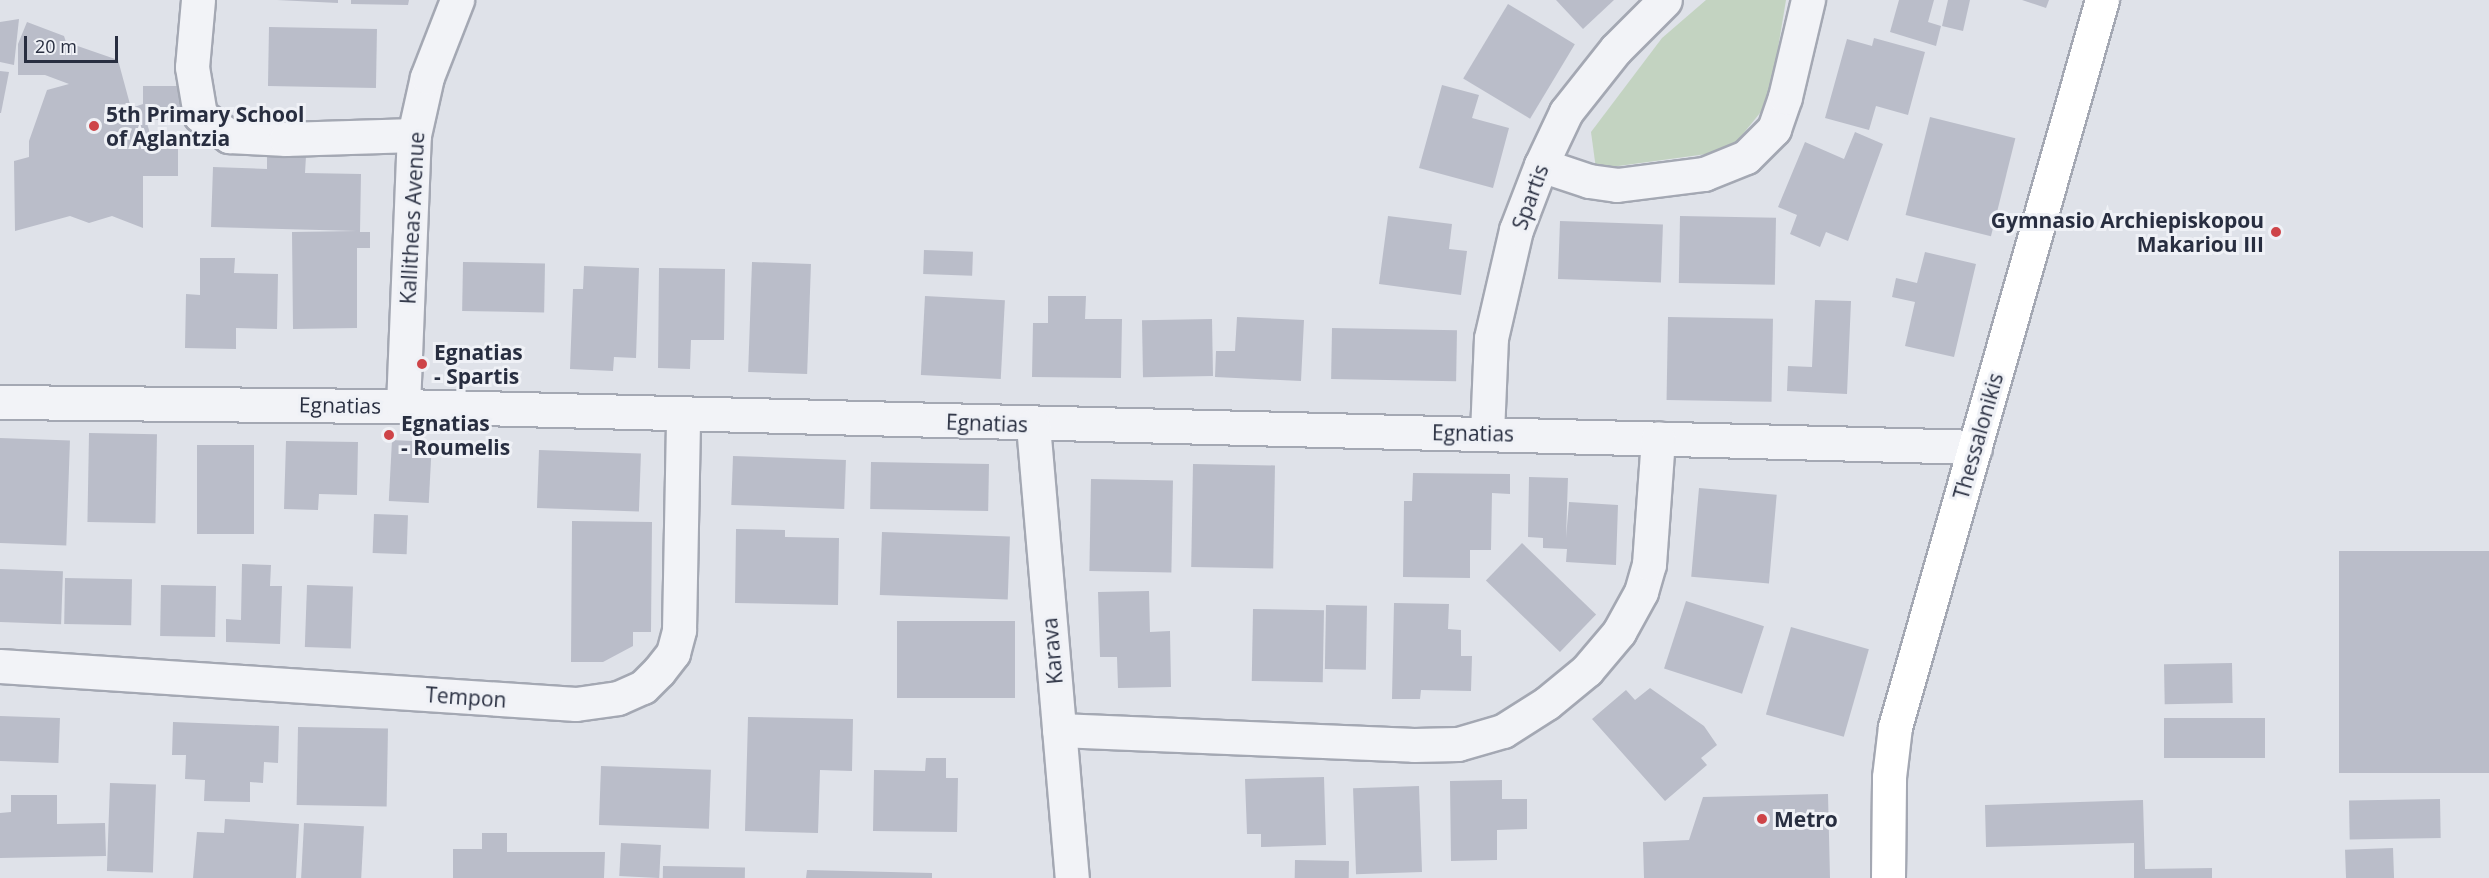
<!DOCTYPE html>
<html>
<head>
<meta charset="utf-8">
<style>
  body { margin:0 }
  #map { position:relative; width:2489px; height:878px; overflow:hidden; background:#dfe2e9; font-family:"Open Sans",sans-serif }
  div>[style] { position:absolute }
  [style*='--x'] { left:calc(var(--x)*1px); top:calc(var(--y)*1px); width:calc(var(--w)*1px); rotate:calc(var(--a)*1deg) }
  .green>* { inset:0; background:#c3d3c1 }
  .building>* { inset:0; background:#babdc9; transform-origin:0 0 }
  .roads { filter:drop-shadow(2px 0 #a4a8b3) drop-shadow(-2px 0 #a4a8b3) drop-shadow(0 2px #a4a8b3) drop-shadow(0 -2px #a4a8b3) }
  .minor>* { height:33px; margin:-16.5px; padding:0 16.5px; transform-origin:16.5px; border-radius:16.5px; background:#f2f3f7 }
  .major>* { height:33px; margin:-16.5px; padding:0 16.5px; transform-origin:16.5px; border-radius:16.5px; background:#fff }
  .dots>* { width:16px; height:16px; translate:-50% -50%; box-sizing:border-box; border:3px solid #eff1f6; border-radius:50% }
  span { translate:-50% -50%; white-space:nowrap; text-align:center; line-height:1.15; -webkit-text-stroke:6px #eff1f6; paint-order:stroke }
  .poi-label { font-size:21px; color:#282e40; font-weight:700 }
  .left { translate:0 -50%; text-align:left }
  .right { translate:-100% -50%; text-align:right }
  .street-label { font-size:21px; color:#282e40 }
  .scale { position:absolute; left:24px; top:36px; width:94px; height:27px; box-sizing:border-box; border:3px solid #282e40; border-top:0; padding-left:8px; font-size:18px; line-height:21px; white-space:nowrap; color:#282e40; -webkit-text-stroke:4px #eff1f6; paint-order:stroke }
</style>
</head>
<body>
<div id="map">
  <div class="green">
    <i style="clip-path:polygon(1706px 0,1786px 0,1769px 102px,1729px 151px,1596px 169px,1591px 132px,1662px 38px)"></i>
  </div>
  <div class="building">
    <i style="clip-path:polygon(277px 0,338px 0,338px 3px)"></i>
    <i style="clip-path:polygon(351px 0,409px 0,408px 5px,351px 4px)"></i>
    <i style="clip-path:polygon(1556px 0,1614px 0,1583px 29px)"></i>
    <i style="clip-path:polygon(1899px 0,1934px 0,1928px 22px,1941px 26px,1936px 46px,1890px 32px)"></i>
    <i style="clip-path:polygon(1948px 0,1970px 0,1963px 31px,1942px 26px)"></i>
    <i style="clip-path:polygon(2022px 0,2049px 0,2046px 8px)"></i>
    <i style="left:1508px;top:4px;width:78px;height:87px;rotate:31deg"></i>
    <i style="clip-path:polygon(19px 19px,14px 65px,0 62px,0 22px)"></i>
    <i style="clip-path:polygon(27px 22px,64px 36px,66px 42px,118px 60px,131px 108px,143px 104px,143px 86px,183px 86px,183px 120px,146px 120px,154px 147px,178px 147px,178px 176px,143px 176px,143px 228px,112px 216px,89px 223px,70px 216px,15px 231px,14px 161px,29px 157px,29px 141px,47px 90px,69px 84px,45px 75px,18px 75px,18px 44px)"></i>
    <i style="left:269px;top:27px;width:108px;height:59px;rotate:1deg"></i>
    <i style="clip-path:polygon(1874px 38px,1925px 52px,1908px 115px,1876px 106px,1869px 130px,1825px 118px,1847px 39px,1872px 46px)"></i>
    <i style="clip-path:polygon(0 71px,9px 72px,1px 113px,0 113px)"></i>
    <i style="clip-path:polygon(1442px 85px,1479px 95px,1472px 118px,1509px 128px,1493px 188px,1419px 168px)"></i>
    <i style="left:1930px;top:117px;width:88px;height:101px;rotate:14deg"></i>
    <i style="clip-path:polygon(1855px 132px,1883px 144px,1848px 241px,1826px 232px,1820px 247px,1790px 234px,1797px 215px,1778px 207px,1805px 142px,1844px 159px)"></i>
    <i style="clip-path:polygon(267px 155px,306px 156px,305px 173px,361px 174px,360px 232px,370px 232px,370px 248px,357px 248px,357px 328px,293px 329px,292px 232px,357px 231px,211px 227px,213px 167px,267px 169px)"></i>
    <i style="clip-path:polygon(1388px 216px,1452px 224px,1449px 249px,1467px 251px,1461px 295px,1379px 284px)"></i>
    <i style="left:1680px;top:216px;width:96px;height:67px;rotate:1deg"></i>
    <i style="left:1560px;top:221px;width:103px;height:58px;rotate:2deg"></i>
    <i style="left:924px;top:250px;width:49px;height:24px;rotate:2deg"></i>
    <i style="clip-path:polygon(1925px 252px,1976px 264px,1954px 357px,1905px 346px,1915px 302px,1892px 297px,1896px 278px,1917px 283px)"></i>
    <i style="clip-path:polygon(200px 258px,235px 258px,234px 273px,278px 274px,277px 329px,236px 328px,236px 349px,185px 348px,186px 294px,200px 295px)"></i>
    <i style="left:463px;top:262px;width:82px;height:49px;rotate:1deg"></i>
    <i style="left:752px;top:262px;width:59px;height:110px;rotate:2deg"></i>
    <i style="clip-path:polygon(584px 266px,639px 268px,636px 358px,614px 357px,613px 371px,570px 369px,573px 289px,583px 289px)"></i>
    <i style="clip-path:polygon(659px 268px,725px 269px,724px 340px,691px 340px,690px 369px,658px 368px)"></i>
    <i style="left:925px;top:296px;width:80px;height:79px;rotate:3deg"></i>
    <i style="clip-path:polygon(1048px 296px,1086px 296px,1085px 319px,1122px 319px,1121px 378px,1032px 377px,1033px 323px,1048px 323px)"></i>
    <i style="clip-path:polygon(1815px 300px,1851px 301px,1847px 394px,1787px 391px,1788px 366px,1812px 367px)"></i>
    <i style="clip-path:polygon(1237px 317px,1304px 320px,1301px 381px,1215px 377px,1216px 351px,1235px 351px)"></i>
    <i style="left:1668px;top:317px;width:105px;height:83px;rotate:1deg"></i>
    <i style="left:1212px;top:319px;width:57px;height:70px;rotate:89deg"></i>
    <i style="left:1332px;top:328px;width:125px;height:51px;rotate:1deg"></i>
    <i style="left:89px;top:433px;width:68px;height:89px;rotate:1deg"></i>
    <i style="left:0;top:438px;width:70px;height:105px;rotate:2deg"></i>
    <i style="left:392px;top:440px;width:40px;height:61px;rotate:3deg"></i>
    <i style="clip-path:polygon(286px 441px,358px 442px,357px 495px,319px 494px,318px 510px,284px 509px)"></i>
    <i style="left:254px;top:445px;width:89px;height:57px;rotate:90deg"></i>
    <i style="left:539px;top:450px;width:102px;height:58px;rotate:2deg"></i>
    <i style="left:733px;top:456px;width:113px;height:49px;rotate:2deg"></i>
    <i style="left:871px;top:462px;width:118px;height:47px;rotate:1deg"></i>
    <i style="left:1193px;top:464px;width:82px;height:103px;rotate:1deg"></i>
    <i style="clip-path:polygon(1413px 473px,1510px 474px,1510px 494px,1492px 493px,1491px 550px,1470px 550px,1470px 578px,1403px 577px,1404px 501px,1412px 501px)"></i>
    <i style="clip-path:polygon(1529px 477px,1568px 478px,1566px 538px,1569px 502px,1618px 505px,1616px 565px,1566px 562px,1567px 549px,1543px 548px,1543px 538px,1528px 537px)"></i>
    <i style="left:1091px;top:479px;width:82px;height:92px;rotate:1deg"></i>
    <i style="left:1699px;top:488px;width:78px;height:89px;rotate:5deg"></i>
    <i style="left:374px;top:514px;width:34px;height:39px;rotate:2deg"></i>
    <i style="clip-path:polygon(572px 521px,652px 522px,651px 632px,633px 632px,633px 646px,603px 662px,571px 662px)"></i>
    <i style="clip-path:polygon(736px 529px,785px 530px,785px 537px,839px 538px,838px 605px,735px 603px)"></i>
    <i style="left:882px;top:532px;width:128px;height:63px;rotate:2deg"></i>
    <i style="left:1522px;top:543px;width:103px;height:52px;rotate:44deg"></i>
    <i style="left:2489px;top:551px;width:222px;height:150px;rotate:90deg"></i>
    <i style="clip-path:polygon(242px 564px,271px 565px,270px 586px,282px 586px,280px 644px,226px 642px,226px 619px,241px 620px)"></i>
    <i style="left:0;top:569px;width:63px;height:53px;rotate:2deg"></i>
    <i style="left:65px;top:578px;width:67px;height:46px;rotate:1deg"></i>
    <i style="left:161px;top:585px;width:55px;height:51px;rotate:1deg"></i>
    <i style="left:307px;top:585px;width:46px;height:62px;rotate:2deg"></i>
    <i style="clip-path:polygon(1149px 591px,1150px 632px,1170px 631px,1171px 687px,1118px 688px,1117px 657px,1100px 657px,1098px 592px)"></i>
    <i style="left:1686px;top:601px;width:82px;height:71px;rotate:18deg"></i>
    <i style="clip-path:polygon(1394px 603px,1449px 604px,1448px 629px,1461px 630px,1461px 656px,1472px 656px,1471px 691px,1421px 690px,1420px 699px,1392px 699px)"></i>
    <i style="left:1326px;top:605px;width:41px;height:64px;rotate:1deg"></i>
    <i style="left:1253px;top:609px;width:71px;height:72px;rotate:1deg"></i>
    <i style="left:1015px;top:621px;width:77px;height:118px;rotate:90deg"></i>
    <i style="left:1791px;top:627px;width:81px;height:91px;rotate:16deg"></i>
    <i style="left:2232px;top:663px;width:40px;height:68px;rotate:89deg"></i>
    <i style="clip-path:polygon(1650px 688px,1704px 726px,1717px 745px,1701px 758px,1707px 765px,1665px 801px,1592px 719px,1626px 690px,1635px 700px)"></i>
    <i style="left:0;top:716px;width:60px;height:45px;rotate:2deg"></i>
    <i style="clip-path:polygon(748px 717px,853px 719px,852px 771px,820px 770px,818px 833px,745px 831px)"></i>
    <i style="left:2265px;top:718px;width:40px;height:101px;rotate:90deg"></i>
    <i style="clip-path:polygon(173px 722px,279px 726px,278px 763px,264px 762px,263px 783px,250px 782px,250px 802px,204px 801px,205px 780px,185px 779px,186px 755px,172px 755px)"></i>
    <i style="left:298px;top:727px;width:90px;height:78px;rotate:1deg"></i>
    <i style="clip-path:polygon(926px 758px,946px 758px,946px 778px,958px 778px,957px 832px,873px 831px,874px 770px,925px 771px)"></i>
    <i style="left:601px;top:766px;width:110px;height:59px;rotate:2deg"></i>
    <i style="clip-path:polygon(1324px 777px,1326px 845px,1261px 847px,1261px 834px,1247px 834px,1245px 779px)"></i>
    <i style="clip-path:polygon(1502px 780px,1502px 799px,1527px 799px,1527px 829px,1497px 830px,1497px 860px,1451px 861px,1450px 781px)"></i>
    <i style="left:110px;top:783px;width:46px;height:88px;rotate:2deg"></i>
    <i style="left:1419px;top:786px;width:86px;height:66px;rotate:88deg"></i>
    <i style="clip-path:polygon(1828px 794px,1830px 878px,1644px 878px,1643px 842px,1689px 840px,1703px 797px)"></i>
    <i style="clip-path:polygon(11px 795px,57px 795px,57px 824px,105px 823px,106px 856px,0 858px,0 813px,11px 812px)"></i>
    <i style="left:2440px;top:799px;width:39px;height:91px;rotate:89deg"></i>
    <i style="clip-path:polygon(2143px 800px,2145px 869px,2212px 868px,2212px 878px,2134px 878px,2134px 843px,1986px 847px,1985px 805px)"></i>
    <i style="clip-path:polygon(225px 819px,299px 824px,296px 878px,193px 878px,197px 832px,224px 833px)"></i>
    <i style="left:304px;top:823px;width:60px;height:55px;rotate:3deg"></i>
    <i style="clip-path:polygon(482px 833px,507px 833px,507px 852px,605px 852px,604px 878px,453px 878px,453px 849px,482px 849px)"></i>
    <i style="left:621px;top:843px;width:40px;height:33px;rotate:3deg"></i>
    <i style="left:2393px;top:848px;width:30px;height:48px;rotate:88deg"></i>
    <i style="left:1295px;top:860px;width:54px;height:18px;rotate:1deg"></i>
    <i style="left:663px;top:866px;width:82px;height:12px;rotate:1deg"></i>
    <i style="clip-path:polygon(807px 870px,932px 873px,932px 878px,806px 878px)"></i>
  </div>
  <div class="roads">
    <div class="minor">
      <i style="--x:198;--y:0;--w:67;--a:95.1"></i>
      <i style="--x:192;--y:67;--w:49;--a:80.5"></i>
      <i style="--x:200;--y:115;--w:36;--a:36"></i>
      <i style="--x:229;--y:136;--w:57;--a:3"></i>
      <i style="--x:286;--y:139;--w:128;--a:-1.8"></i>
      <i style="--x:1541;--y:165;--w:51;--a:18.4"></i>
      <i style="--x:1589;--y:181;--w:28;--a:8"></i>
      <i style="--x:1617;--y:185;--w:88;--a:-7.2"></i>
      <i style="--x:1704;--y:174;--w:45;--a:-22"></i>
      <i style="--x:1746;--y:157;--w:40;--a:-45"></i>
      <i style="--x:1774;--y:129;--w:34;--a:-71"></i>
      <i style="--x:1785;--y:97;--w:100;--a:-76.7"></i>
      <i style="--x:0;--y:402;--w:403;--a:0.6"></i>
      <i style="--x:403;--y:406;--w:1573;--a:1.49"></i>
      <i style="--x:403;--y:406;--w:271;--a:-87.7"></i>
      <i style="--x:414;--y:135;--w:59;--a:-77.4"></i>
      <i style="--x:427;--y:77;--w:83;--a:-68.7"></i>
      <i style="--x:1033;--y:425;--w:455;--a:85.1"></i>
      <i style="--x:1487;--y:433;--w:95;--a:-87.6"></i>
      <i style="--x:1491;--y:338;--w:111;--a:-77"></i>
      <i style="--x:1516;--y:230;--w:70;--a:-69"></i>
      <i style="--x:1541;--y:165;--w:59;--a:-64.7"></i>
      <i style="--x:1566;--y:112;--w:80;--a:-51.6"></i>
      <i style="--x:1616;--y:49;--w:69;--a:-45"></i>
      <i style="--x:0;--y:666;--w:577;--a:3.77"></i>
      <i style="--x:576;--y:704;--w:42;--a:-8.1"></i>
      <i style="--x:618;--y:698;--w:27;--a:-24"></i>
      <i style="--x:643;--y:687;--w:23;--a:-45"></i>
      <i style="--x:659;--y:671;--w:23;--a:-52"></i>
      <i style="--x:673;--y:653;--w:24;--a:-75"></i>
      <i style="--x:679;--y:630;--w:217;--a:-88.9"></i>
      <i style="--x:1059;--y:730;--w:355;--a:2.4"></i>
      <i style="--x:1414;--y:745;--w:44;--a:-1.3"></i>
      <i style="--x:1458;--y:744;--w:47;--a:-16.1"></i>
      <i style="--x:1503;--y:731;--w:52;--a:-32.5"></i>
      <i style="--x:1547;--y:703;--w:52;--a:-39.5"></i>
      <i style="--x:1587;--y:670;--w:50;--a:-49.9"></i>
      <i style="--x:1619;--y:632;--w:46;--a:-61.2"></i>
      <i style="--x:1641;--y:592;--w:29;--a:-74"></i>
      <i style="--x:1649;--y:564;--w:126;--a:-85.9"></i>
    </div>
    <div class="major">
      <i style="--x:1888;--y:878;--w:101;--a:-89.4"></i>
      <i style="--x:1889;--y:777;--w:50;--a:-83.2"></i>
      <i style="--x:1895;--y:727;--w:756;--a:-74.11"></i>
    </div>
  </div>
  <div class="dots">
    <i style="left:94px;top:126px;background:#ce4448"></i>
    <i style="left:2276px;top:232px;background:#ce4448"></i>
    <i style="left:422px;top:364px;background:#ce4448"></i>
    <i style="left:389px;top:435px;background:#ce4448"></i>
    <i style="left:1762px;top:819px;background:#ce4448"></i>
  </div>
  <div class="poi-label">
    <span class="left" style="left:106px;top:126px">5th Primary School<br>of Aglantzia</span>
    <span class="right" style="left:2264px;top:232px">Gymnasio Archiepiskopou<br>Makariou III</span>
    <span class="left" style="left:434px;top:364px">Egnatias<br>- Spartis</span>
    <span class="left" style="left:401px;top:435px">Egnatias<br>- Roumelis</span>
    <span class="left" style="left:1774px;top:819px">Metro</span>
  </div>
  <div class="street-label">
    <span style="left:1530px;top:197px;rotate:-70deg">Spartis</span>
    <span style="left:412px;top:218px;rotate:-87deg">Kallitheas Avenue</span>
    <span style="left:340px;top:405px;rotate:1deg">Egnatias</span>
    <span style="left:987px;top:423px;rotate:2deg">Egnatias</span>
    <span style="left:1473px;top:433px;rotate:1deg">Egnatias</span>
    <span style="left:1978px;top:436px;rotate:-74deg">Thessalonikis</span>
    <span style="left:1052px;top:651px;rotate:-95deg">Karava</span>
    <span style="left:466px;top:697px;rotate:4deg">Tempon</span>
  </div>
  <div class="scale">20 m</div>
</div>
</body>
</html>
